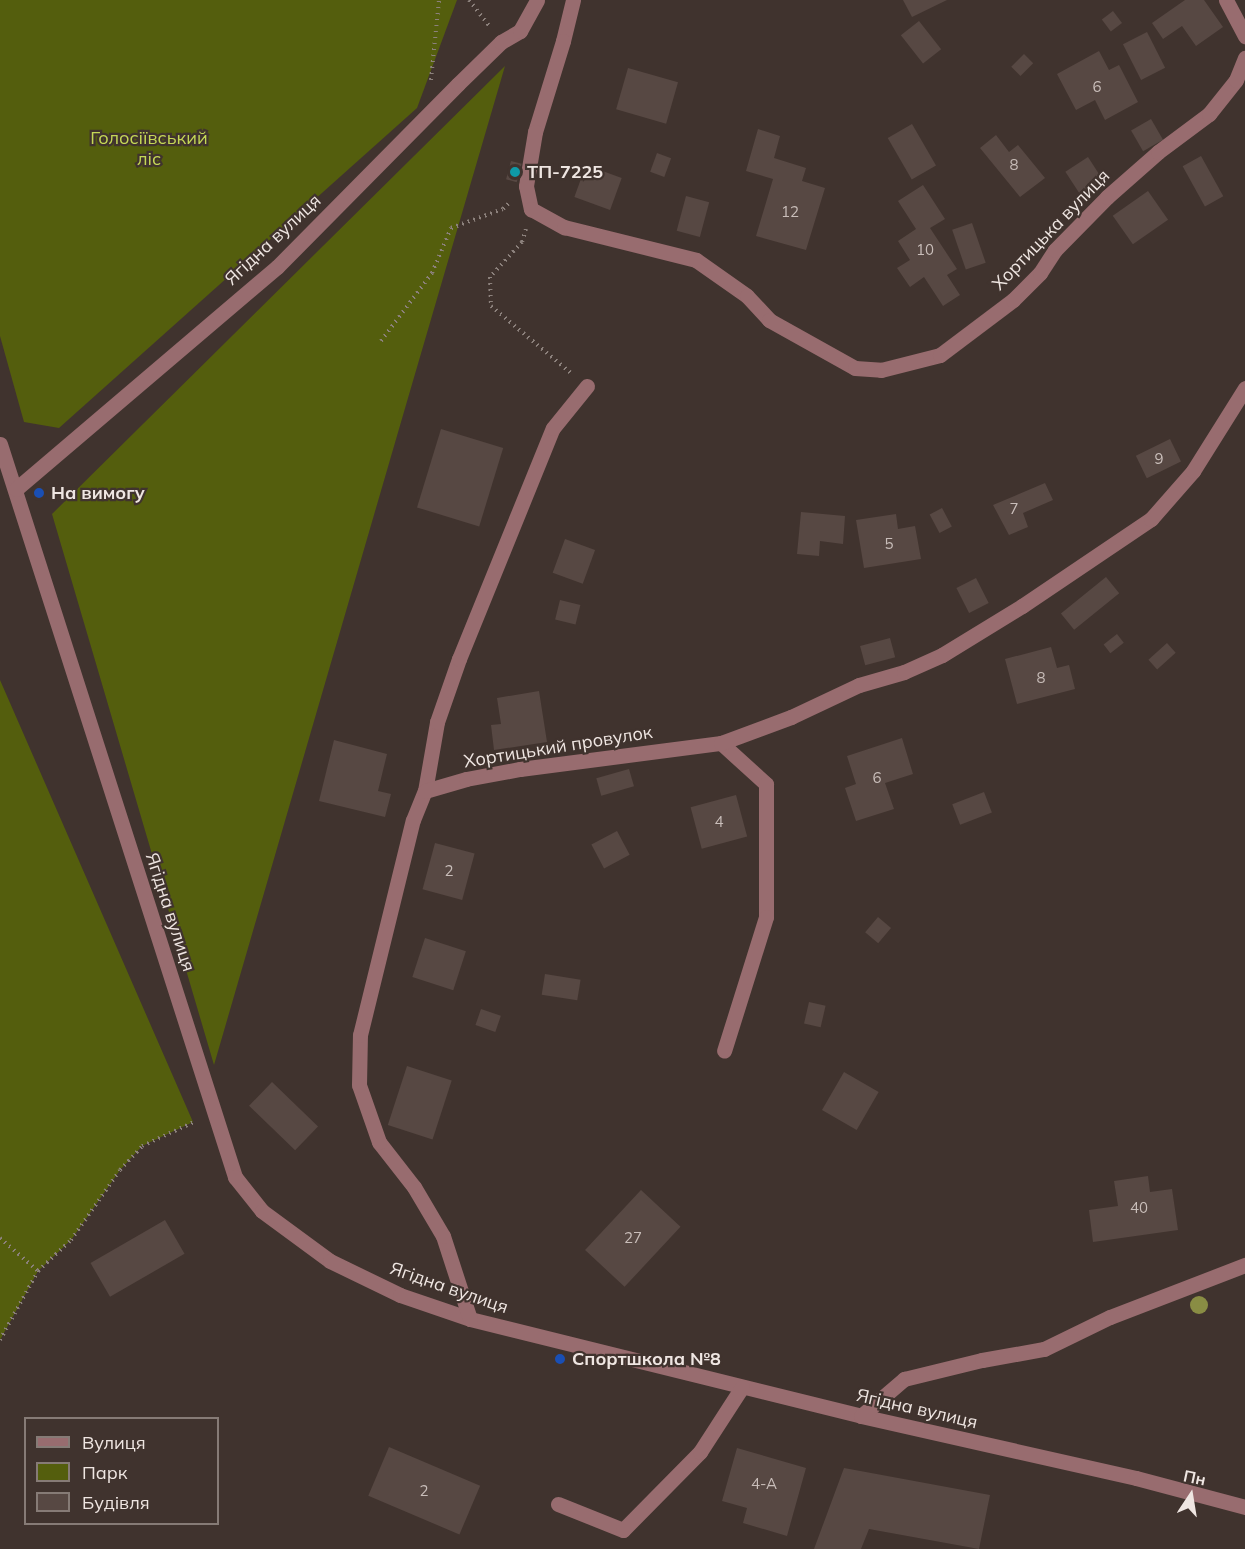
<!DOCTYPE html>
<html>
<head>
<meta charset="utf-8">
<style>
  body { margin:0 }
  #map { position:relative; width:1245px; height:1549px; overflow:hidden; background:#40332e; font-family:Mulish,sans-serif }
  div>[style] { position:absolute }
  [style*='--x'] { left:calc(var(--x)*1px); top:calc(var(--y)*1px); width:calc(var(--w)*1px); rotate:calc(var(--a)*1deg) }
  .green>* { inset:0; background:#545e0d }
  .building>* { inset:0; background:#574843; transform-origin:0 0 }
  .path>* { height:4px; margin-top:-2px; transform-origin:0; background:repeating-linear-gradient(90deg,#8c817c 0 1.5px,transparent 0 6px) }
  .minor>* { height:15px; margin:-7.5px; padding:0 7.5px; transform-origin:7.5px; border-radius:7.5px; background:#986c6f }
  .trees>* { width:18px; height:18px; margin:-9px; border-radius:50%; background:#898d44 }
  .dots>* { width:16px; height:16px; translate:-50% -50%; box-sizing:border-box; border:3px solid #40332e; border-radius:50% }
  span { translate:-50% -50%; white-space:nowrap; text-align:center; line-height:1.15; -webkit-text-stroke:4.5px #40332e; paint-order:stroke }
  .number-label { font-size:15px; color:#c9beba }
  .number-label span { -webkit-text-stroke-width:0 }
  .park-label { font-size:18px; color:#c4d756 }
  .poi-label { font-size:18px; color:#efe6e2; font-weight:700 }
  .left { translate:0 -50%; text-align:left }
  .street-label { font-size:18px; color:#efe6e2 }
  .legend { position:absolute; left:24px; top:1417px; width:195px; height:108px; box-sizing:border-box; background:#40332e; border:2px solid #867b76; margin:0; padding:8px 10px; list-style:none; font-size:18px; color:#efe6e2 }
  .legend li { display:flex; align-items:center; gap:12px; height:30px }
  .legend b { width:30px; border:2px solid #867b76 }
  .north { position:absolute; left:1161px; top:1465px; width:60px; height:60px; -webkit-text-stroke:4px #40332e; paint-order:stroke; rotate:12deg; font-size:16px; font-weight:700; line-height:24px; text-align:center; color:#efe6e2 }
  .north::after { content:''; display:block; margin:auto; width:21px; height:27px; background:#efe6e2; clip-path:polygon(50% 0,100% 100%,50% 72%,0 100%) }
</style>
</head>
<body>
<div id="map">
  <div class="green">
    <i style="clip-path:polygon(0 0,457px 0,417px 108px,59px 428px,24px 422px,0 336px)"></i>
    <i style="clip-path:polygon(505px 66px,408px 398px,214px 1065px,52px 514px)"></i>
    <i style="clip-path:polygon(0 680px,193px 1122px,142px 1146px,120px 1170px,71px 1240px,38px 1271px,0 1340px)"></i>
  </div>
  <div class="building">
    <i style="clip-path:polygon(903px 0,947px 0,912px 17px)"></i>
    <i style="clip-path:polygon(1185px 0,1204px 0,1223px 27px,1196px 46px,1182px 26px,1163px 39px,1152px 23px)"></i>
    <i style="left:1113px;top:11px;width:15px;height:14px;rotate:53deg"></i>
    <i style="left:919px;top:21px;width:36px;height:23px;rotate:52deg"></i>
    <i style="left:1147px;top:32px;width:40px;height:27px;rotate:63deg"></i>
    <i style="clip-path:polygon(1099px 51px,1109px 70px,1119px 65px,1138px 102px,1105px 120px,1095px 100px,1076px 110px,1057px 74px)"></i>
    <i style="left:1024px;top:54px;width:13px;height:18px;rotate:45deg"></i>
    <i style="left:628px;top:68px;width:52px;height:43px;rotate:16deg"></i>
    <i style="left:1151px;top:119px;width:24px;height:23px;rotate:60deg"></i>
    <i style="left:912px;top:124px;width:48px;height:28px;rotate:60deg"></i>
    <i style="clip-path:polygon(758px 129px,780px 136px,774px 158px,806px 168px,802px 181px,825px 188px,806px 250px,756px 236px,773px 179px,746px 171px)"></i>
    <i style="clip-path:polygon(996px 135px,1009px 152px,1018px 145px,1045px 178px,1020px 197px,980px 148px)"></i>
    <i style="left:657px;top:153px;width:15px;height:20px;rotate:20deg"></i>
    <i style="left:1201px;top:156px;width:46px;height:21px;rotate:61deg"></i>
    <i style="left:1088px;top:157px;width:27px;height:27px;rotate:57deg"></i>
    <i style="left:511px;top:161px;width:11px;height:19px;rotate:15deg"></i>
    <i style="left:586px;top:165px;width:38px;height:34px;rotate:20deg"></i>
    <i style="clip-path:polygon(923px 185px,945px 219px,930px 228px,957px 269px,947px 275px,960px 295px,943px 306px,924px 277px,910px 287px,897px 268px,910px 260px,898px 241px,916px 229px,898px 201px)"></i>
    <i style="left:1148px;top:191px;width:35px;height:43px;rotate:55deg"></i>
    <i style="left:686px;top:196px;width:24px;height:36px;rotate:15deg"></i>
    <i style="left:972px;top:223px;width:42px;height:21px;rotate:71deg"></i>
    <i style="left:441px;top:429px;width:65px;height:82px;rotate:17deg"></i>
    <i style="left:1170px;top:439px;width:25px;height:38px;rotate:64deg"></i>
    <i style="clip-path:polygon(1045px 483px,1053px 500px,1023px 513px,1028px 527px,1009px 535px,993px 505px)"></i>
    <i style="left:942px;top:508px;width:21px;height:14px;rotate:62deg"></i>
    <i style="clip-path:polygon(801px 512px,845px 516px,843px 544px,820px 541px,819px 556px,797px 554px)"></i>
    <i style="clip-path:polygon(896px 514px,898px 529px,915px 526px,921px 559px,864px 568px,856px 520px)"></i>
    <i style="left:565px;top:539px;width:32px;height:36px;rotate:20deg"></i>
    <i style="left:1106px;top:577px;width:21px;height:58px;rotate:51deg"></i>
    <i style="left:976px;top:578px;width:28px;height:22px;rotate:63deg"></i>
    <i style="left:560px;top:600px;width:21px;height:20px;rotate:14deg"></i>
    <i style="left:1117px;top:634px;width:11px;height:17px;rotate:52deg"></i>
    <i style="left:890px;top:638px;width:20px;height:31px;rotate:75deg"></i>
    <i style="left:1167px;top:643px;width:13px;height:25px;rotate:48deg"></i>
    <i style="clip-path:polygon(1051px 647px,1057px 668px,1069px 665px,1075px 689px,1017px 704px,1005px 659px)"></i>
    <i style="clip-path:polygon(539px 691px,547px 742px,494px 750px,491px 725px,501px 724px,497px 698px)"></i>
    <i style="clip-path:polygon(902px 738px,913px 774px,885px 783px,894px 809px,856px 821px,845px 788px,856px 784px,847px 756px)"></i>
    <i style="clip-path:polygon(334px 740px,387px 754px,378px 791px,391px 794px,385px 817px,319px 801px)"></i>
    <i style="left:629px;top:769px;width:18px;height:34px;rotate:74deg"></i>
    <i style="left:984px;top:792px;width:22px;height:34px;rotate:69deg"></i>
    <i style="left:736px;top:795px;width:43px;height:47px;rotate:75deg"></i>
    <i style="left:617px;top:831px;width:27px;height:29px;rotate:62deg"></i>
    <i style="left:435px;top:843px;width:41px;height:48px;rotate:15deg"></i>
    <i style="left:878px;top:917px;width:17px;height:20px;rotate:40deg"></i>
    <i style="left:425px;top:938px;width:43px;height:41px;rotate:18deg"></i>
    <i style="left:545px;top:974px;width:36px;height:21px;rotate:9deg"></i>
    <i style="left:809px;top:1002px;width:17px;height:22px;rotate:13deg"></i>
    <i style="left:481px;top:1009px;width:21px;height:17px;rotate:19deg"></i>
    <i style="left:407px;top:1066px;width:47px;height:62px;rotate:18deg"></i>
    <i style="left:844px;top:1072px;width:40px;height:44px;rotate:30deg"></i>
    <i style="left:272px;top:1082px;width:64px;height:33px;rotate:44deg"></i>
    <i style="clip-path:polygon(1148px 1176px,1150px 1192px,1172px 1189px,1178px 1230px,1093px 1242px,1089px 1210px,1118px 1206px,1114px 1181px)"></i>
    <i style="left:641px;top:1190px;width:54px;height:82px;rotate:43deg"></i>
    <i style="left:165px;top:1220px;width:39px;height:86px;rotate:60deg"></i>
    <i style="left:389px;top:1447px;width:99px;height:53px;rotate:23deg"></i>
    <i style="clip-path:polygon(737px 1448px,806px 1468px,787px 1536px,743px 1523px,747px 1508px,722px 1501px)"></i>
    <i style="clip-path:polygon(844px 1468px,990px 1495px,979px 1549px,869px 1529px,861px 1549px,814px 1549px)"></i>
  </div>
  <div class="path">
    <i style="--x:469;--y:0;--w:33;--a:52"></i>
    <i style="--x:431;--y:80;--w:80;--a:-84.3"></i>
    <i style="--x:526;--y:229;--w:14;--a:107"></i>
    <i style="--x:522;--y:242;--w:47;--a:132.4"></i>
    <i style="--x:490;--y:277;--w:29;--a:88"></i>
    <i style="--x:491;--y:306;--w:106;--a:40"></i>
    <i style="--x:381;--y:341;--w:85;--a:-53.1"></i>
    <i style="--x:432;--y:273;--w:49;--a:-67.1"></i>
    <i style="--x:451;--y:228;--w:55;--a:-20.1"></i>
    <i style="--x:503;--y:209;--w:8;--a:-45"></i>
    <i style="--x:0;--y:1238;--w:50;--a:41"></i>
    <i style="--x:0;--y:1340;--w:79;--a:-61.2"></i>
    <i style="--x:38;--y:1271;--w:45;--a:-43.2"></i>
    <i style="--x:71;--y:1240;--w:85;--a:-55"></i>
    <i style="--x:120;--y:1170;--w:33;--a:-47"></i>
    <i style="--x:142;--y:1146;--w:57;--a:-24.8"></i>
  </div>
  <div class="minor">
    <i style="--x:573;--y:0;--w:42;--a:103.7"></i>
    <i style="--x:563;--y:41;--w:95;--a:107.1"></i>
    <i style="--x:535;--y:132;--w:55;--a:99.5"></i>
    <i style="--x:526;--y:186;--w:24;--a:78"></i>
    <i style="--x:531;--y:209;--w:38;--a:29"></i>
    <i style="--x:564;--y:227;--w:136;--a:14"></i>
    <i style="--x:696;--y:260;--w:62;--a:35.2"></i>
    <i style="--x:747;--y:296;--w:33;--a:47"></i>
    <i style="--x:769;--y:320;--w:98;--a:29.2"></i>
    <i style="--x:855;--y:368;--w:26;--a:4"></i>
    <i style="--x:881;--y:370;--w:61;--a:-14.3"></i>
    <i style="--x:940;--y:355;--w:91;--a:-37"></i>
    <i style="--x:1013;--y:300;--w:38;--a:-45"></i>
    <i style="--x:1040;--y:273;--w:27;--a:-57"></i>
    <i style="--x:1055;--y:250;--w:74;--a:-45.5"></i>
    <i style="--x:1107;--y:197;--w:68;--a:-41.4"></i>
    <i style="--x:1158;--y:152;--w:64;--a:-36.7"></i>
    <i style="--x:1209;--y:114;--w:43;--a:-51.5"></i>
    <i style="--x:1236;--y:80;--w:24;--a:-68"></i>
    <i style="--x:1226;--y:0;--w:41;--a:62.2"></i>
    <i style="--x:0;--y:444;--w:770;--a:72.22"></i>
    <i style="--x:235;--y:1177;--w:43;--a:51.5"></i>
    <i style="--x:262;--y:1211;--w:84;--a:36.3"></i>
    <i style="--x:330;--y:1261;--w:78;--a:25.9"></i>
    <i style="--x:400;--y:1295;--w:74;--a:18.9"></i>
    <i style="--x:470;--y:1319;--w:403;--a:13.9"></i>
    <i style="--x:861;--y:1416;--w:282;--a:12.7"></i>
    <i style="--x:1136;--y:1478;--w:113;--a:14.9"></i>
    <i style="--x:16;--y:489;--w:343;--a:-40.4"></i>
    <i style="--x:277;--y:267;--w:257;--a:-45.3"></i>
    <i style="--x:458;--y:84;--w:60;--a:-44.3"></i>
    <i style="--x:501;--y:42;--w:22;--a:-30"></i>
    <i style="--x:520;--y:31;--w:35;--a:-61"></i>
    <i style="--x:721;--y:743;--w:61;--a:42.3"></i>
    <i style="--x:766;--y:784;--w:133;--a:90"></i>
    <i style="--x:766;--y:917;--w:140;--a:107.4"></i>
    <i style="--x:425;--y:791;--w:70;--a:-80.1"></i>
    <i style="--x:437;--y:722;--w:67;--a:-70.8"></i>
    <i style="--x:459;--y:659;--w:249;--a:-67.9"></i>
    <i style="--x:553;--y:428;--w:54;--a:-51"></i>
    <i style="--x:470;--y:1319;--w:87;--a:-108"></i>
    <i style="--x:443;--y:1236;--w:57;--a:-120.6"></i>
    <i style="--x:414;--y:1187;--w:57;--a:-127.9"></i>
    <i style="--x:379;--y:1142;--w:60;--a:-109.3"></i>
    <i style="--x:359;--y:1085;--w:50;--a:-88.9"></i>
    <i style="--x:360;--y:1035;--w:221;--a:-76.2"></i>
    <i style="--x:413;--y:820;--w:31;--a:-68"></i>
    <i style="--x:425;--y:791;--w:43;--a:-16.3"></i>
    <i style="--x:466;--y:779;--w:55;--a:-10.5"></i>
    <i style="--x:520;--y:769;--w:203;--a:-7.4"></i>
    <i style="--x:721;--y:743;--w:75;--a:-20.4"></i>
    <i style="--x:791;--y:717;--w:75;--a:-25.2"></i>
    <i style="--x:859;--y:685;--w:47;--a:-16.1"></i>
    <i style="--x:904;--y:672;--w:42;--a:-24.1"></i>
    <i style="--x:942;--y:655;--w:94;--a:-31.5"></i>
    <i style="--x:1022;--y:606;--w:156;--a:-34"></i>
    <i style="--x:1151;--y:519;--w:64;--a:-48.8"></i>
    <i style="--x:1193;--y:471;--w:98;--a:-57.9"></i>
    <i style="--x:861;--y:1416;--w:57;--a:-40.7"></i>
    <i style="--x:904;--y:1379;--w:80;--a:-13.7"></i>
    <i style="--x:982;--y:1360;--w:63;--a:-10.1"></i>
    <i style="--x:1044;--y:1349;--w:73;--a:-25.9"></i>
    <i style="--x:1110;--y:1317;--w:145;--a:-21.1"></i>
    <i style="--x:558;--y:1504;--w:70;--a:21.8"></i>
    <i style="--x:623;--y:1530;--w:110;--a:-45.4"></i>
    <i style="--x:700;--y:1452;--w:77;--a:-57.1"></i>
  </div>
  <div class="trees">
    <i style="left:1199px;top:1305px"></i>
  </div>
  <div class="dots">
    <i style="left:515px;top:172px;background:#0f9aa8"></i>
    <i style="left:39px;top:493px;background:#1a4fb4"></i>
    <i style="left:560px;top:1359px;background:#1a4fb4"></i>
  </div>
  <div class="number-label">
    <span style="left:1097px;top:87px">6</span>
    <span style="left:1014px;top:165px">8</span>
    <span style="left:790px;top:212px">12</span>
    <span style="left:925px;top:250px">10</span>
    <span style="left:1159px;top:459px">9</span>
    <span style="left:1014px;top:509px">7</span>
    <span style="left:889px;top:544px">5</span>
    <span style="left:1041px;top:678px">8</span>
    <span style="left:877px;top:778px">6</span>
    <span style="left:719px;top:822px">4</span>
    <span style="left:449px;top:871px">2</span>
    <span style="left:1139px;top:1208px">40</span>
    <span style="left:633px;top:1238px">27</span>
    <span style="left:764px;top:1484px">4-А</span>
    <span style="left:424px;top:1491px">2</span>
  </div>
  <div class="park-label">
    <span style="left:149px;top:149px">Голосіївський<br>ліс</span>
  </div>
  <div class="poi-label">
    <span class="left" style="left:527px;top:172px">ТП-7225</span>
    <span class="left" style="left:51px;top:493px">На вимогу</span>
    <span class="left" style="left:572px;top:1359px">Спортшкола №8</span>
  </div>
  <div class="street-label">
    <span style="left:1051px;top:230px;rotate:-46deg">Хортицька вулиця</span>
    <span style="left:273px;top:240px;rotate:-43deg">Ягідна вулиця</span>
    <span style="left:558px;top:747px;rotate:-9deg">Хортицький провулок</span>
    <span style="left:170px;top:912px;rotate:72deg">Ягідна вулиця</span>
    <span style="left:449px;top:1288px;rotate:19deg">Ягідна вулиця</span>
    <span style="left:917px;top:1409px;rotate:13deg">Ягідна вулиця</span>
  </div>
  <ul class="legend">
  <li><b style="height:8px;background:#986c6f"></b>Вулиця</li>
  <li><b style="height:16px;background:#545e0d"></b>Парк</li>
  <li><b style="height:16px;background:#574843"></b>Будівля</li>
  </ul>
  <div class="north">Пн</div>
</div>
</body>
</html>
